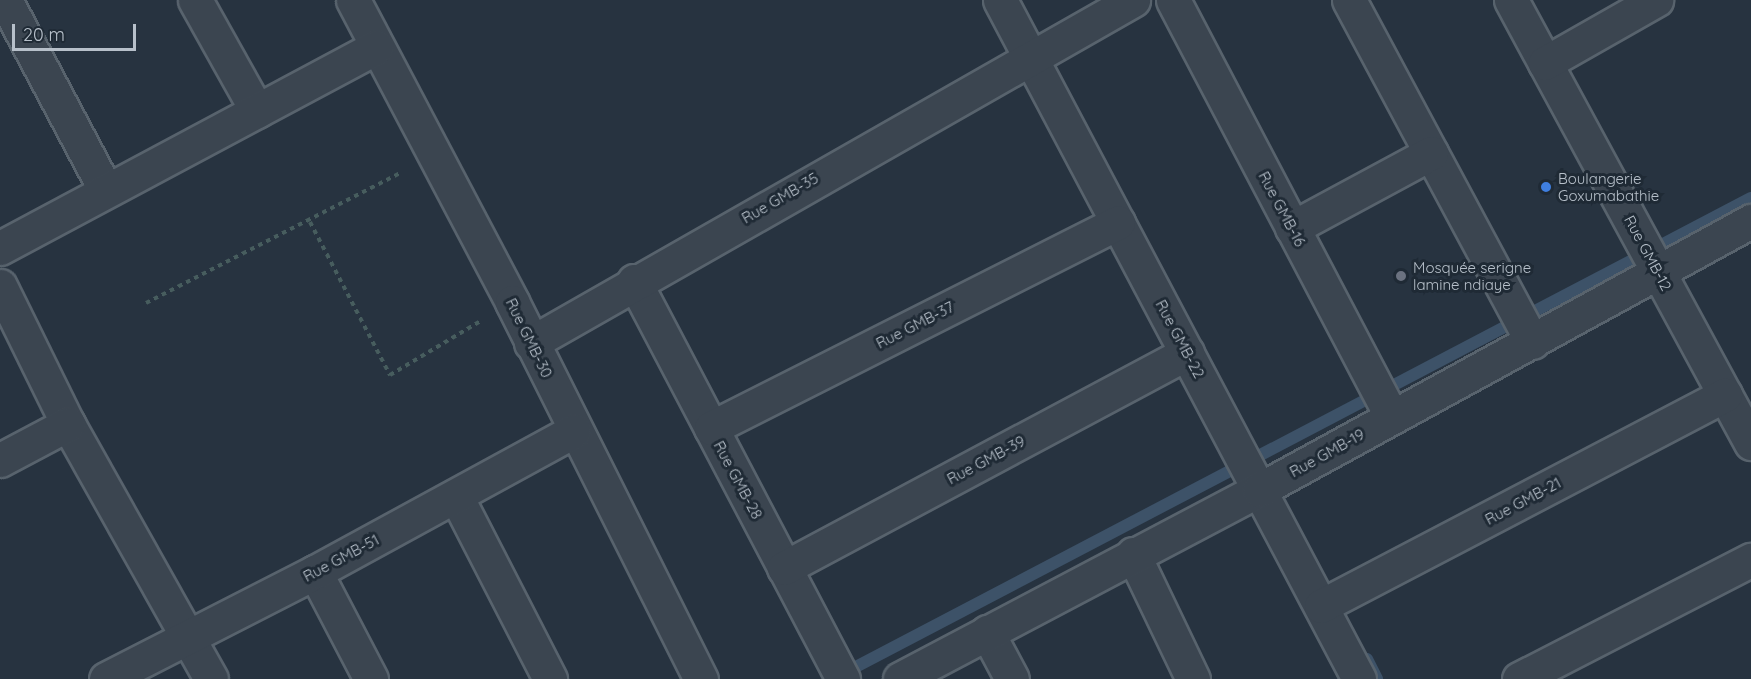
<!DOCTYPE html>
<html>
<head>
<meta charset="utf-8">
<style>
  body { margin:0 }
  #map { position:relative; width:1751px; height:679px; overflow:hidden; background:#273340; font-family:Quicksand,sans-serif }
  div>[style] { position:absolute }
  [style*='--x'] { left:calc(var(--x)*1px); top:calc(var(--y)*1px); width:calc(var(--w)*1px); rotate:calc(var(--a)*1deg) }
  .stream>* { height:12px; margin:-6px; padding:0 6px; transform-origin:6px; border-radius:6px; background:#3d5268 }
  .path>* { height:4px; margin-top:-2px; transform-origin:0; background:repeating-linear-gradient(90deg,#475d5e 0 4.5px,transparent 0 9px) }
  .roads { filter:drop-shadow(2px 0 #58636d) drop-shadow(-2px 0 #58636d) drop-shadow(0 2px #58636d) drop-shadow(0 -2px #58636d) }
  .minor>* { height:33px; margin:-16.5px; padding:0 16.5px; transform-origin:16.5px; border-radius:16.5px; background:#3b4550 }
  .dots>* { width:16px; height:16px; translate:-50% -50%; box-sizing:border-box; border:3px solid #1f2a35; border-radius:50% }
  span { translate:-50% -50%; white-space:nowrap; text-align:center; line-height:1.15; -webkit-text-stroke:6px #1f2a35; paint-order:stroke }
  .poi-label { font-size:15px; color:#b7c0ca }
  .left { translate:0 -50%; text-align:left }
  .street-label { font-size:15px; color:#b7c0ca }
  .scale { position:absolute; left:12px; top:24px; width:124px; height:27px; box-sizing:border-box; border:3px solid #b7c0ca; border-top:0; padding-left:8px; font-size:18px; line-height:21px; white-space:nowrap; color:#b7c0ca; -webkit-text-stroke:4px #1f2a35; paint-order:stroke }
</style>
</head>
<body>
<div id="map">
  <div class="stream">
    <i style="--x:1367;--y:659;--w:22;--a:63"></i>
    <i style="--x:848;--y:671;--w:1019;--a:-27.65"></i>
  </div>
  <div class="path">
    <i style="--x:310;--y:222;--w:173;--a:62.4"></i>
    <i style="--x:390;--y:375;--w:104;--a:-30.8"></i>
    <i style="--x:146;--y:303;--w:285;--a:-27.1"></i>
  </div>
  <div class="roads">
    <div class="minor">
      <i style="--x:5;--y:0;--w:216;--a:62.1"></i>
      <i style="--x:195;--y:0;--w:127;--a:60.8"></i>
      <i style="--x:353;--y:0;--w:341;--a:62.2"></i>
      <i style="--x:512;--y:302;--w:422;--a:63.4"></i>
      <i style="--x:1000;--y:0;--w:768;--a:62.13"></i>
      <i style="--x:1173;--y:0;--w:471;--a:62.3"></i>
      <i style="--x:1349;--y:0;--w:388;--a:61.8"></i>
      <i style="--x:1511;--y:0;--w:504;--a:61.55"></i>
      <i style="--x:1545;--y:63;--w:128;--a:-29.6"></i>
      <i style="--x:1292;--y:228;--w:158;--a:-28.3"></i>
      <i style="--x:0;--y:248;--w:427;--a:-28.1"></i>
      <i style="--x:634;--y:281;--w:450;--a:62.3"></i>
      <i style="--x:0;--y:286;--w:154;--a:63.8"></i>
      <i style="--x:68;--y:424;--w:292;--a:60.7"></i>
      <i style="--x:531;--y:343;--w:693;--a:-29.67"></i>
      <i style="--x:711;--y:428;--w:456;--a:-26.8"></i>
      <i style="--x:0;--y:460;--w:77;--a:-27.9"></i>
      <i style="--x:456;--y:496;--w:206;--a:62.8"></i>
      <i style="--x:1133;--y:554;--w:139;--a:64.4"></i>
      <i style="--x:784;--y:568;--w:457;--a:-28.1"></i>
      <i style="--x:315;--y:572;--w:121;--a:62.4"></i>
      <i style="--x:1321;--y:606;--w:456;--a:-27.6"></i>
      <i style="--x:987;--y:632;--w:53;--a:62"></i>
      <i style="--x:106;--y:679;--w:235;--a:-27.1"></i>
      <i style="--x:315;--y:572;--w:295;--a:-28.6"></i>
      <i style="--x:900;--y:679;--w:406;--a:-27.8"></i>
      <i style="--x:1259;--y:490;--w:561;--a:-28.67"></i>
      <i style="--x:1519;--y:679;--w:261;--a:-27.2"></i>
    </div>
  </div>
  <div class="dots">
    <i style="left:1546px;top:187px;background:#3f7fe0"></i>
    <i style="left:1401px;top:276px;background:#6b7280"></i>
  </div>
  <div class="poi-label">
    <span class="left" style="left:1558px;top:187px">Boulangerie<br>Goxumabathie</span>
    <span class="left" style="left:1413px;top:276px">Mosquée serigne<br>lamine ndiaye</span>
  </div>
  <div class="street-label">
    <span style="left:780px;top:198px;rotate:-30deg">Rue GMB-35</span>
    <span style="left:1282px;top:209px;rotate:62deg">Rue GMB-16</span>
    <span style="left:1648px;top:253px;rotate:62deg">Rue GMB-12</span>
    <span style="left:915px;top:325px;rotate:-27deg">Rue GMB-37</span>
    <span style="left:529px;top:338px;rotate:64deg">Rue GMB-30</span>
    <span style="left:1180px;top:339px;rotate:62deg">Rue GMB-22</span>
    <span style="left:1327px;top:453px;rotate:-29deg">Rue GMB-19</span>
    <span style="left:986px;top:460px;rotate:-28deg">Rue GMB-39</span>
    <span style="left:738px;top:480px;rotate:62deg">Rue GMB-28</span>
    <span style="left:1523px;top:501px;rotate:-28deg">Rue GMB-21</span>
    <span style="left:341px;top:558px;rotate:-28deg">Rue GMB-51</span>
  </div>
  <div class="scale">20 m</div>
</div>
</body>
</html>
